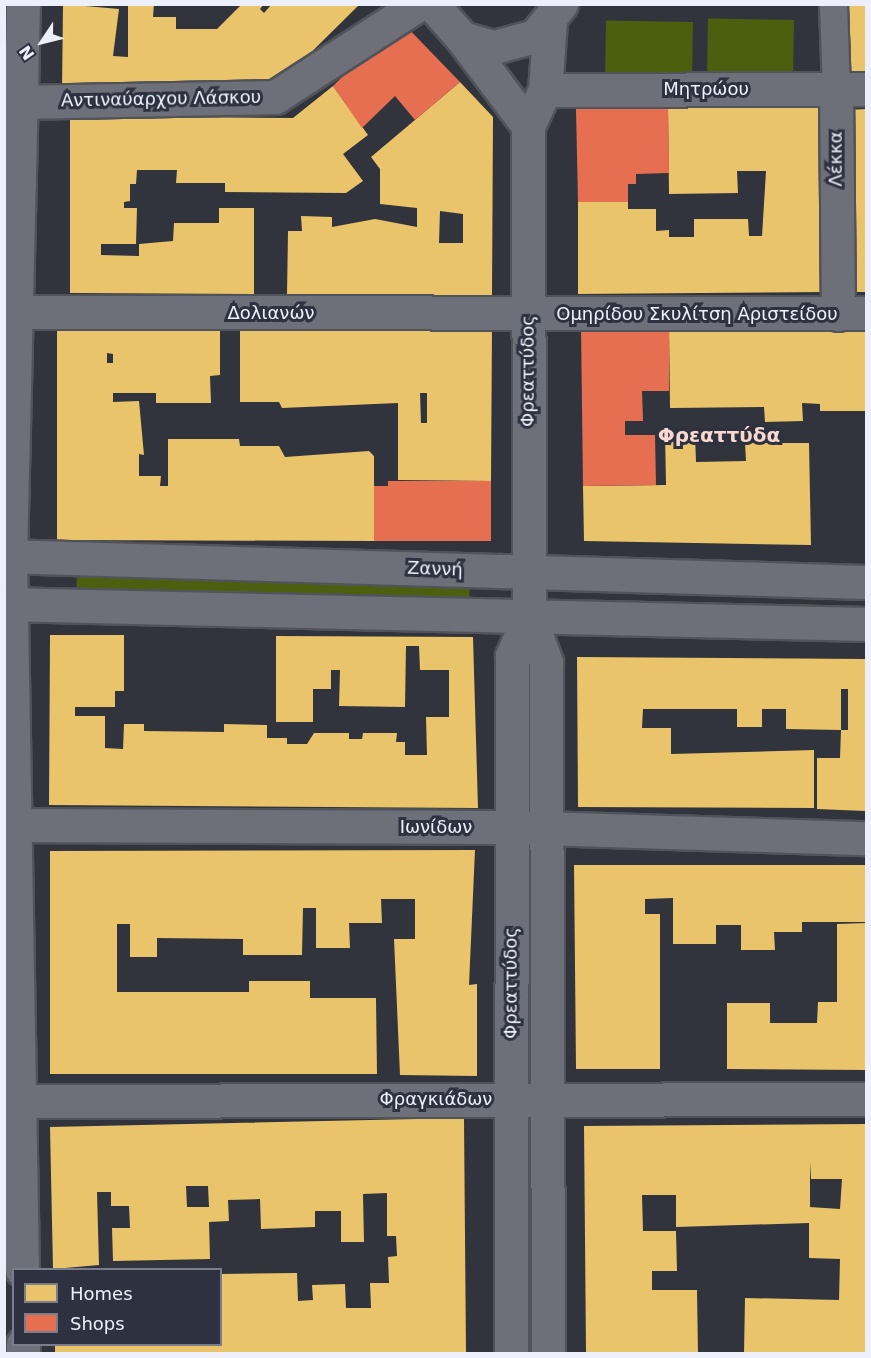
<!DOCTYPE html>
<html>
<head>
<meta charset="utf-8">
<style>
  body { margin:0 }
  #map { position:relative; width:871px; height:1358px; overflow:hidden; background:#31343c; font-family:"DejaVu Sans",sans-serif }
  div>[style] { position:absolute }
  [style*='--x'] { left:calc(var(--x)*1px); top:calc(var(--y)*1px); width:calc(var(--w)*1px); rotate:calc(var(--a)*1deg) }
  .green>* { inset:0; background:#4c5f0f; transform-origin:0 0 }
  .homes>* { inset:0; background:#e9c46a; transform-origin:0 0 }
  .shops>* { inset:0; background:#e76f51 }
  .roads { filter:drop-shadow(2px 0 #51535a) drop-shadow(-2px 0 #51535a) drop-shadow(0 2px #51535a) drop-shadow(0 -2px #51535a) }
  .pedestrian>* { height:27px; margin:-13.5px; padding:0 13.5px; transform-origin:13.5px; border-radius:13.5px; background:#6d7078 }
  .minor>* { height:33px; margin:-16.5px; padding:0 16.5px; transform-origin:16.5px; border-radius:16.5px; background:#6d7078 }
  .tertiary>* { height:33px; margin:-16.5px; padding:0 16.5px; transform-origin:16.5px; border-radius:16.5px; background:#6d7078 }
  .secondary>* { height:33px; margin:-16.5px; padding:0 16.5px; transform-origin:16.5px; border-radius:16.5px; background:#6d7078 }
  span { translate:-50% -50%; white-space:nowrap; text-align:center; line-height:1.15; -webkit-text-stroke:6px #2d3140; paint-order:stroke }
  .street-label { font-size:18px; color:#edf0fa }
  .neighbourhood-label { font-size:20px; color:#f9d8ce; font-weight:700 }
  .frame { position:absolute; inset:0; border:6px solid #edf0fa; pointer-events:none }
  .legend { position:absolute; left:12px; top:1268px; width:210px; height:78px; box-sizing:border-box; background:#2d3140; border:2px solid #7a7d8a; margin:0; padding:8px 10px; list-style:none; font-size:18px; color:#edf0fa }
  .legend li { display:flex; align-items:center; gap:12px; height:30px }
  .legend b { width:30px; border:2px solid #7a7d8a }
  .north { position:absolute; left:12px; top:12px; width:60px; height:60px; -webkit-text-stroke:4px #2d3140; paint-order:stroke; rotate:235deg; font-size:16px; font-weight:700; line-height:24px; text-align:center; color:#edf0fa }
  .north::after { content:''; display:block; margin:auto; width:21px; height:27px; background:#edf0fa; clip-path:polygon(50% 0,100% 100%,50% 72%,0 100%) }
</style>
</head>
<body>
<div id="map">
  <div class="green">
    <i style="left:794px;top:20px;width:60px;height:86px;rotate:91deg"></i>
    <i style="left:693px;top:22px;width:59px;height:87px;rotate:91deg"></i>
    <i style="left:77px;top:572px;width:393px;height:20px;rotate:2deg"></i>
  </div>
  <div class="homes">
    <i style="clip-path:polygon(63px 4px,119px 9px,113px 56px,128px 57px,128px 4px,154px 4px,153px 17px,176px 17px,176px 29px,217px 29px,242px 4px,264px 4px,260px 9px,264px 13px,272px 4px,360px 4px,271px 92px,62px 90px)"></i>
    <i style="left:845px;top:4px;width:21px;height:71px"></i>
    <i style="clip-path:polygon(evenodd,460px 82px,493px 117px,492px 296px,287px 295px,288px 231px,302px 231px,301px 216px,332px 217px,332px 227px,375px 219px,417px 227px,417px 208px,380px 204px,380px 169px,371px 157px,460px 82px,440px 211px,463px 214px,463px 243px,439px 243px,440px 211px)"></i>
    <i style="clip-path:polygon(333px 86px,368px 135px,343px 154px,363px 181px,346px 193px,225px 192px,225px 183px,176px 183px,177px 170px,137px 170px,136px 184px,130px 184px,130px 201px,124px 202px,124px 208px,137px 208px,136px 244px,101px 244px,101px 255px,139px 256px,139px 244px,173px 241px,174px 223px,219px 223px,219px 208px,254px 208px,254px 294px,70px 293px,70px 116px,293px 118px)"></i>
    <i style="clip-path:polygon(824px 107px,827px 292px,578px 294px,578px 202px,628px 202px,628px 209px,656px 209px,656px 231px,669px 230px,669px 237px,694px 237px,694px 219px,748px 219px,749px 236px,762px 236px,766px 171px,737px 171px,738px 193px,669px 194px,668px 108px)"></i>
    <i style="clip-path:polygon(866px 109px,866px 292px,852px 292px,847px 110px)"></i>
    <i style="clip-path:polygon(866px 324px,866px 411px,820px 411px,820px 404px,802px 403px,803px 421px,765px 422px,764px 407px,670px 408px,669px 326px)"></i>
    <i style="clip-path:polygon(evenodd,57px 327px,220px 327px,220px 375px,210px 376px,211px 403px,156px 403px,156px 393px,113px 393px,113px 402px,139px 401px,144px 455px,139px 454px,139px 476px,161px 476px,160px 486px,168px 486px,168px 439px,239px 439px,240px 446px,279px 446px,285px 457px,369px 451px,374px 456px,374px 541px,57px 540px,57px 327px,107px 353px,113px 354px,113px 363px,107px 363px,107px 353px)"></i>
    <i style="clip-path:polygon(evenodd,240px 327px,492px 328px,491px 481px,398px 480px,398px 403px,282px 408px,279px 402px,240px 402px,240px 327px,420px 393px,427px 393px,427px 423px,421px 423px,420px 393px)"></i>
    <i style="clip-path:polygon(665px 434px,695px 434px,696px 462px,746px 461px,745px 443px,809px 443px,811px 545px,584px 541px,583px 486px,666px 485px)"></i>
    <i style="clip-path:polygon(50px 635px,124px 635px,124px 691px,115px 691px,115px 707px,75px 707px,75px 716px,105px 716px,105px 748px,123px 749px,124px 724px,144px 724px,144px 731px,224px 732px,224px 724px,267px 725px,267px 738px,287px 738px,287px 744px,307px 744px,314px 733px,349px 733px,349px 739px,362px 739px,363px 733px,397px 733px,396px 742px,405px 742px,405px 755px,427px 755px,426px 717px,449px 717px,449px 670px,420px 670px,419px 646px,406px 646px,405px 707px,339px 706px,340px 670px,331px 670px,331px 689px,313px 689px,313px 722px,276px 722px,276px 636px,473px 637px,478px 808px,49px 805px)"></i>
    <i style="clip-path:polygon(577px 657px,866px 659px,866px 811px,817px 809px,817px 758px,840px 758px,841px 730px,848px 730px,848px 689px,841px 689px,841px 730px,786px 729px,786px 709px,762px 709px,762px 727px,737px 727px,737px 709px,643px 709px,642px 728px,671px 728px,671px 754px,814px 750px,814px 808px,578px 807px)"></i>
    <i style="clip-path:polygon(475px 850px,469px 985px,477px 984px,477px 1076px,400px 1075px,394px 939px,415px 939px,415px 899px,381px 899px,382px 923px,349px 923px,350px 948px,316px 948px,316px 908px,303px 908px,302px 955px,243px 955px,243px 939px,157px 938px,157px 957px,130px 957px,130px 924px,117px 924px,117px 992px,249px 992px,249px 981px,310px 981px,310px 998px,376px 998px,377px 1074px,50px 1074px,50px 851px)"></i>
    <i style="clip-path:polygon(574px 865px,866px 865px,866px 922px,802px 922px,802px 932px,774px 932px,775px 950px,741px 950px,741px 925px,716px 925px,716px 944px,673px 944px,673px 898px,645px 899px,645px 914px,660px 914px,660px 1069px,576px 1069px)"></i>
    <i style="clip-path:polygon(866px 923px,866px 1070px,727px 1069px,727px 1003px,770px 1003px,770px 1023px,817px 1023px,818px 1002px,837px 1002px,837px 924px)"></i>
    <i style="clip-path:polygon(evenodd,464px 1118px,466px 1353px,55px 1353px,55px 1344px,220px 1344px,220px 1274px,297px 1273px,298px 1301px,313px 1300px,312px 1285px,345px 1284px,346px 1308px,371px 1308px,370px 1283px,389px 1283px,388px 1257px,397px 1256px,396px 1236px,387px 1236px,387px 1193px,363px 1194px,364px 1242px,341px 1242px,341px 1211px,315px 1211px,315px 1227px,261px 1229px,260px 1199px,228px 1200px,229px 1221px,209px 1222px,210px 1259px,113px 1261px,112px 1228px,130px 1228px,129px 1206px,111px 1206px,111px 1192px,97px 1192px,99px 1265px,53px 1269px,50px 1127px,464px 1118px,186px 1186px,208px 1186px,209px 1207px,187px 1207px,186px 1186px)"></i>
    <i style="clip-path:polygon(evenodd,866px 1124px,866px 1353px,744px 1353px,745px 1298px,839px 1300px,840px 1259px,809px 1258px,809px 1223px,676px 1227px,676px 1195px,642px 1195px,643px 1231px,676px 1231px,677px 1271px,652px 1271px,652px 1290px,697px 1290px,698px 1353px,586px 1353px,584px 1126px,866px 1124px,810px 1162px,811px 1179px,842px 1179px,840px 1209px,810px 1207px,810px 1162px)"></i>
  </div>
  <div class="shops">
    <i style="clip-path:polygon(400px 20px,460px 82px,415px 120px,395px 96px,362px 128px,333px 86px)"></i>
    <i style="clip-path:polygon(668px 108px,669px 173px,636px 174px,636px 184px,628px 184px,628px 202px,578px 202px,576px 109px)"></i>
    <i style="clip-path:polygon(581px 326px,669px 326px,669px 391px,642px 391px,643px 421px,625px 421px,625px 435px,655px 435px,656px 485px,583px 486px)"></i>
    <i style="clip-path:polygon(388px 481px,491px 481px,491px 541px,374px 541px,374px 486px,388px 486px)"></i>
  </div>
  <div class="roads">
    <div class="pedestrian">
      <i style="--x:833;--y:4;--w:84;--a:88"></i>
    </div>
    <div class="minor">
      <i style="--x:836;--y:88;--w:226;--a:89.5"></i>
      <i style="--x:545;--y:90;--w:321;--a:-0.2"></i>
      <i style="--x:21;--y:102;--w:254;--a:-1.1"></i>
      <i style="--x:275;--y:97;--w:171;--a:-32.9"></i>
      <i style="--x:14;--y:312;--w:852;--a:0.07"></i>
      <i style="--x:4;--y:825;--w:507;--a:0.23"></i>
      <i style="--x:511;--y:827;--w:355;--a:1.8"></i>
      <i style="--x:4;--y:1101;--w:862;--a:-0.13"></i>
      <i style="--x:22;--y:1270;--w:714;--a:-90.96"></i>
      <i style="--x:10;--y:556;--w:552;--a:-88.65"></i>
      <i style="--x:23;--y:1344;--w:10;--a:90"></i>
    </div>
    <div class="tertiary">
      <i style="--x:462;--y:38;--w:110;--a:53.1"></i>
      <i style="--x:4;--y:556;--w:862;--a:1.73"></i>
      <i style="--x:4;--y:604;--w:862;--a:1.33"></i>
      <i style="--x:511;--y:1354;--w:698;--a:-89.92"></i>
      <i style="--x:512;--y:656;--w:43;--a:-67"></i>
      <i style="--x:548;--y:1354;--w:692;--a:-90.17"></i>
      <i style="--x:546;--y:662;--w:49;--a:-110.3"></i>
      <i style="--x:529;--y:616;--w:490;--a:-90.1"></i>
      <i style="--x:528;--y:126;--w:40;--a:-65"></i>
      <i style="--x:545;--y:90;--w:68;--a:-85.8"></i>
    </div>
    <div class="secondary">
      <i style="--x:432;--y:4;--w:45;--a:48.6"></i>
      <i style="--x:462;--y:38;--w:33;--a:16"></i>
      <i style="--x:494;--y:47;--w:42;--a:-15"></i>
      <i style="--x:535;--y:36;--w:41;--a:-50.9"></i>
    </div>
  </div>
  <div class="street-label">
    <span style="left:706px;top:89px">Μητρώου</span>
    <span style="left:161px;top:99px;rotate:-1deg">Αντιναύαρχου Λάσκου</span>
    <span style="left:836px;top:159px;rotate:-90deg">Λέκκα</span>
    <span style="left:271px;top:313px">Δολιανών</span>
    <span style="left:697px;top:314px">Ομηρίδου Σκυλίτση Αριστείδου</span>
    <span style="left:528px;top:371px;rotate:-90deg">Φρεαττύδος</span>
    <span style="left:435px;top:569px;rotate:2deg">Ζαννή</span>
    <span style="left:436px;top:827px">Ιωνίδων</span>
    <span style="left:511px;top:983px;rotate:-90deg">Φρεαττύδος</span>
    <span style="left:436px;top:1099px">Φραγκιάδων</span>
  </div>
  <div class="neighbourhood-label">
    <span style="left:719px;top:435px">Φρεαττύδα</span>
  </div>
  <div class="frame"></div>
  <ul class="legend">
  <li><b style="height:16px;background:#e9c46a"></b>Homes</li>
  <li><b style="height:16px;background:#e76f51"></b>Shops</li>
  </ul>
  <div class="north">N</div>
</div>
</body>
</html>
